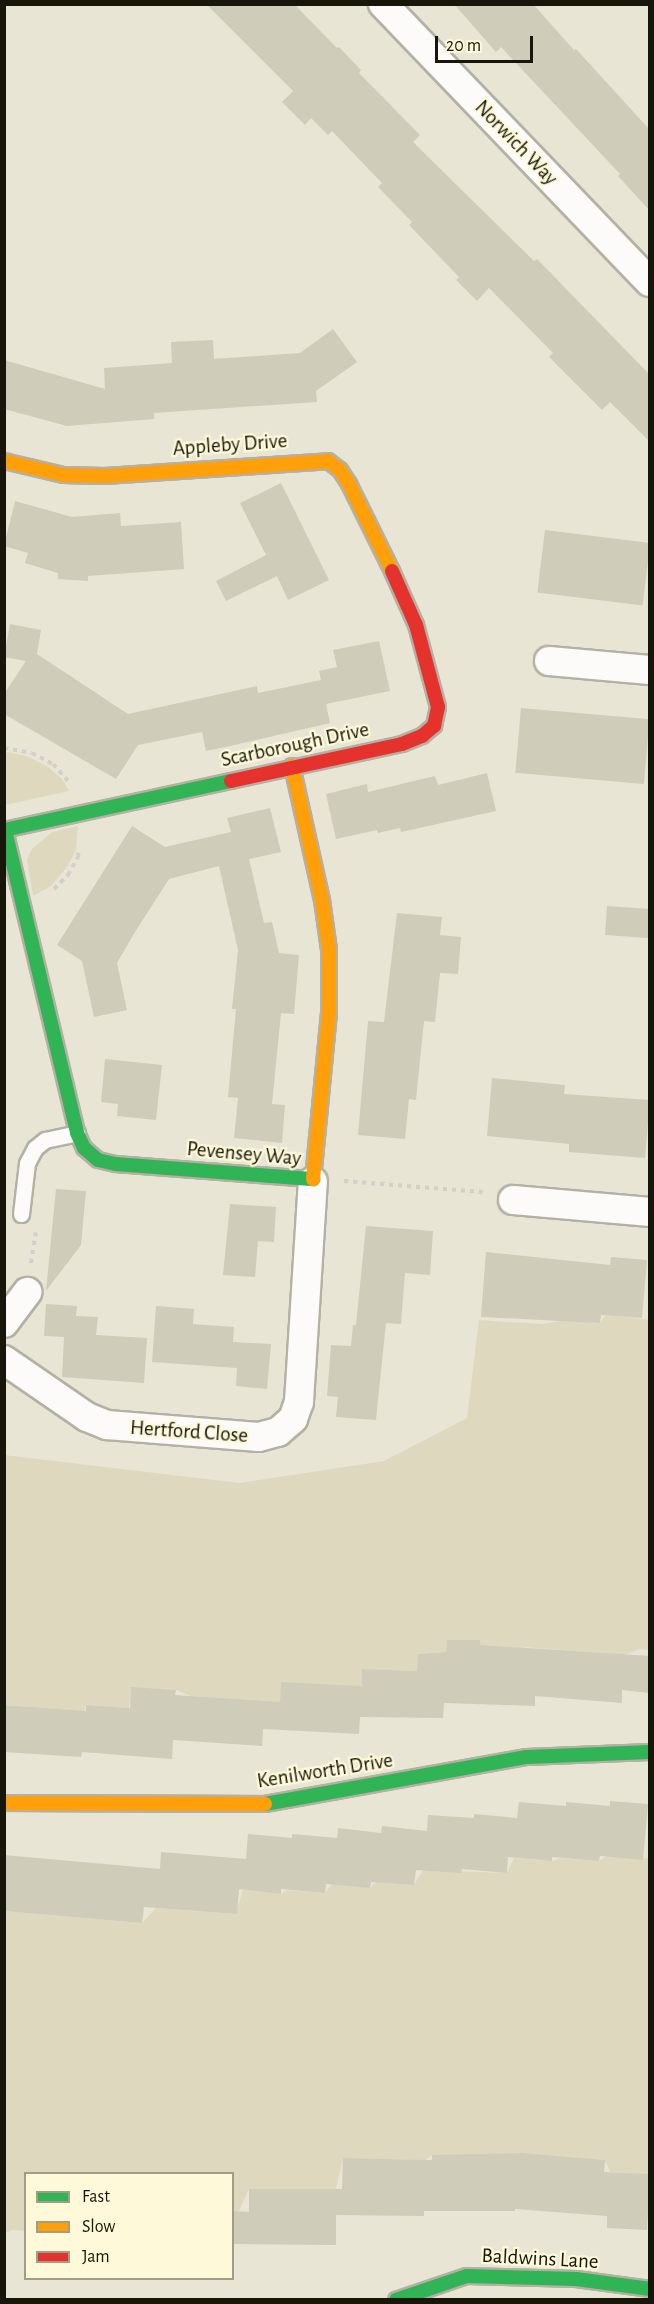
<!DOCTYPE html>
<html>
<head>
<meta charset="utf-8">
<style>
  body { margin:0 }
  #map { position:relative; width:654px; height:2304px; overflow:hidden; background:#e8e5d4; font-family:"Alegreya Sans",sans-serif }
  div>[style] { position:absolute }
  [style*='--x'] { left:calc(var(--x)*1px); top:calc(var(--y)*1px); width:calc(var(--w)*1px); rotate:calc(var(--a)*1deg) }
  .green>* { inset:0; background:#ded9be }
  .building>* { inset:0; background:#cfccba; transform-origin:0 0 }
  .path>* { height:4px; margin-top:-2px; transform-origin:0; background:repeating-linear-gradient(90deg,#d1d0cb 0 4.5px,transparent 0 9px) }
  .roads { filter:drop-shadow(2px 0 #b4b1a4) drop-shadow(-2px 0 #b4b1a4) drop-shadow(0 2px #b4b1a4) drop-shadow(0 -2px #b4b1a4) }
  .lane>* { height:15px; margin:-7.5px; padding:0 7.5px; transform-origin:7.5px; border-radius:7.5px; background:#fcfbf9 }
  .street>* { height:28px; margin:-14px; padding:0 14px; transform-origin:14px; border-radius:14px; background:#fcfbf9 }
  .fast>* { height:14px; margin:-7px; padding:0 7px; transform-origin:7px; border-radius:7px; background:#30b455 }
  .slow>* { height:14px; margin:-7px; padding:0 7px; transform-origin:7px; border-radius:7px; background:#ff9f0a }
  .jam>* { height:14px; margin:-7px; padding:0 7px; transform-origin:7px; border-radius:7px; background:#e5322d }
  span { translate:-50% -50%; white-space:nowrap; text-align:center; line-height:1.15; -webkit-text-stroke:4.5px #fdf9d9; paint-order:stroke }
  .street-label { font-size:21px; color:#18160b }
  .frame { position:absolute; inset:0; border:6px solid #18160b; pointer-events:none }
  .legend { position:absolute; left:24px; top:2172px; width:210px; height:108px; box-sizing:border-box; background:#fdf9d9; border:2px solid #a19e87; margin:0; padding:8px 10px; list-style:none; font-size:18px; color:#18160b }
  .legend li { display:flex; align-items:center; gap:12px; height:30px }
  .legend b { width:30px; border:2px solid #a19e87 }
  .scale { position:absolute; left:435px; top:36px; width:98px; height:27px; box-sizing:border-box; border:3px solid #18160b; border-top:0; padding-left:8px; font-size:18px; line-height:21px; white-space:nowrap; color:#18160b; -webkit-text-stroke:4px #fdf9d9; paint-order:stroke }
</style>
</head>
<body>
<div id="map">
  <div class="green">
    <i style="clip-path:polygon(9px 752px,29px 757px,48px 767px,62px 779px,69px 791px,5px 805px,5px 753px)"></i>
    <i style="clip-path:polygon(78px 826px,76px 850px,67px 867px,51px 886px,33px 896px,27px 860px,32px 849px,52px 832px)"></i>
    <i style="clip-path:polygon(606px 1315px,650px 1320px,649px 1650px,640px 1649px,624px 1655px,523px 1647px,522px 1659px,479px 1658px,479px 1641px,447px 1640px,446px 1652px,418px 1654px,417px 1671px,362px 1669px,362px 1687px,281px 1682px,280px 1704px,191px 1696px,176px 1690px,131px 1688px,129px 1708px,86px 1705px,84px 1711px,5px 1705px,4px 1455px,240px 1483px,384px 1461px,467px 1418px,479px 1320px,543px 1324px,564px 1320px,600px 1323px)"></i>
    <i style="clip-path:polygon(605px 1857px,649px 1858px,649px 2174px,610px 2172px,605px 2160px,565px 2157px,432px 2155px,425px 2160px,343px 2158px,336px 2189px,249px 2189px,239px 2211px,233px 2211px,232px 2174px,26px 2174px,25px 2231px,13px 2230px,5px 2233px,4px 1911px,142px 1923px,156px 1908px,236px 1914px,243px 1889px,281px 1894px,287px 1890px,325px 1893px,332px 1884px,370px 1888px,376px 1882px,414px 1885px,423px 1870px,507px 1873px,514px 1858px,552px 1861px,561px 1858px,599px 1861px)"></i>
  </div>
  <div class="building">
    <i style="clip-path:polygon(206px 4px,294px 4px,337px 48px,339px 47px,361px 70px,359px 73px,420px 135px,413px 142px,534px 261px,537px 259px,650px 375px,650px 442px,610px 402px,602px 410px,549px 357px,553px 353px,489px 288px,477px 301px,456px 280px,459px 277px,409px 225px,412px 222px,378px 187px,382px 183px,332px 131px,328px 135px,311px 118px,305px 125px,282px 102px,293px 91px)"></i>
    <i style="clip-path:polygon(454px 4px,533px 4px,574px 50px,576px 49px,650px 130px,650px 211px,618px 176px,620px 174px,501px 47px,496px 52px)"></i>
    <i style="clip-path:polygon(333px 329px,357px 362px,316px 391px,317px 402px,154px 413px,154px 419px,67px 426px,4px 409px,4px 360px,105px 389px,104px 368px,172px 363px,171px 342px,213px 340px,214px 359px,300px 353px)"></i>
    <i style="clip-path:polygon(281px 483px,329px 580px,288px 600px,277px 576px,226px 601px,216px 581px,266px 555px,240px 503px)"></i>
    <i style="clip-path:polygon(15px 501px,72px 517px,120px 513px,121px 526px,181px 522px,184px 569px,88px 576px,88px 581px,58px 579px,58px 573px,25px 563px,28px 553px,4px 546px)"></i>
    <i style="left:545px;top:530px;width:106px;height:63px;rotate:7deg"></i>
    <i style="clip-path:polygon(10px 624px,41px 630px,37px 654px,128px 714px,257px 686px,258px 693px,321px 680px,319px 671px,337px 667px,333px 650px,379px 641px,390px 691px,326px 704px,330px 723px,230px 746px,206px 751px,202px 732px,138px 745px,116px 779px,4px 714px,4px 694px,26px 661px,4px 657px)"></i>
    <i style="left:521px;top:708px;width:129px;height:65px;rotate:5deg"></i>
    <i style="clip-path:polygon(487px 773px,496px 811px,401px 832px,400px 828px,378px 833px,377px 830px,336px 839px,326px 794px,367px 784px,368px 792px,435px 776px,438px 785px)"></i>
    <i style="clip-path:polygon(270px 808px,281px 852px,249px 859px,264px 923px,272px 922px,279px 953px,299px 955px,294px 1014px,281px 1013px,272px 1104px,285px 1105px,282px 1143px,234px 1138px,238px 1098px,228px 1097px,236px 1009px,232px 1009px,238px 950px,219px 866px,169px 879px,135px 932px,117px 963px,127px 1010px,94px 1017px,82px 961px,57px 945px,132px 826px,165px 847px,231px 832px,227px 818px)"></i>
    <i style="left:607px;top:906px;width:43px;height:29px;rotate:4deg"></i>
    <i style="clip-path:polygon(397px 913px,442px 917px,440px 935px,461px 937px,458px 974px,440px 973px,435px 1022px,424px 1021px,416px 1100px,409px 1099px,405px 1139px,358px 1135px,368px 1021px,384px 1022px)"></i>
    <i style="clip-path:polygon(105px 1059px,162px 1065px,156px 1120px,117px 1116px,118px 1104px,101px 1102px)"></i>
    <i style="clip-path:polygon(492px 1078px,565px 1085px,564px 1094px,650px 1100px,645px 1158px,569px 1152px,569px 1144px,487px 1136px)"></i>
    <i style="clip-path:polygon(56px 1189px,86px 1191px,81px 1245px,46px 1291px)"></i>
    <i style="clip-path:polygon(230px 1204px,276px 1207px,274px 1242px,258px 1241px,255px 1277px,223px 1275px)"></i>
    <i style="clip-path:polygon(366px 1226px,433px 1231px,430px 1275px,405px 1273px,401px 1324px,386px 1323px,376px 1420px,336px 1417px,338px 1397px,327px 1396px,331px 1345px,351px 1346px,353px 1325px,356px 1325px)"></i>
    <i style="clip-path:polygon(486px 1252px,610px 1265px,611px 1257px,647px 1260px,642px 1318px,601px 1315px,600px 1323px,481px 1317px)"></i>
    <i style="clip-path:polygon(46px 1304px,77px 1306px,76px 1316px,98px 1317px,96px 1335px,147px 1338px,144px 1383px,62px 1377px,64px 1337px,44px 1336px)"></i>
    <i style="clip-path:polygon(156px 1306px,194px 1309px,193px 1324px,234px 1327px,233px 1342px,271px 1344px,267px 1389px,236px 1386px,237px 1368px,152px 1362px)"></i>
    <i style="clip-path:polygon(447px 1640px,480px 1640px,480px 1645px,650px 1656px,650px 1693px,622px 1690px,622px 1703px,535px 1696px,535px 1706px,444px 1703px,443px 1718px,360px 1717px,359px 1734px,263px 1729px,262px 1746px,173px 1740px,172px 1759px,82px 1752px,81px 1757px,4px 1752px,4px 1705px,86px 1711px,86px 1705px,130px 1708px,131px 1687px,176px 1690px,175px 1695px,280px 1702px,281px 1682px,362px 1686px,362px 1669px,417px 1671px,418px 1654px,446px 1652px)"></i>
    <i style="clip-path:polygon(610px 1801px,648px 1804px,643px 1860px,600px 1856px,599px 1861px,552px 1857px,552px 1861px,508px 1857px,507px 1873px,462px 1869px,461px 1873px,416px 1870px,414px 1885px,371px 1882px,370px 1888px,326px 1884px,325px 1893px,281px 1889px,281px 1894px,239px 1889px,237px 1914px,144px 1907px,142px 1923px,4px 1911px,4px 1855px,160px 1869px,161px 1852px,246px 1859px,248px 1834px,292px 1838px,292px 1834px,337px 1838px,338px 1828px,381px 1833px,382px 1826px,427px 1831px,428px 1815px,474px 1818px,474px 1814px,517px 1818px,519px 1802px,566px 1806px,566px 1802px,610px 1806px)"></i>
    <i style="clip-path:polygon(522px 2153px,605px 2160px,604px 2172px,650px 2174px,647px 2230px,607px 2228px,607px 2216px,515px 2209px,515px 2211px,424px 2211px,424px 2216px,336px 2215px,336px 2245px,232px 2244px,232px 2211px,249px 2212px,249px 2189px,342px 2189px,343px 2158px,432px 2160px,432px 2155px)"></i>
  </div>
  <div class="path">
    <i style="--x:4;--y:748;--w:28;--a:10"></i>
    <i style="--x:32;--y:753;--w:24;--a:28"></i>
    <i style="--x:53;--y:764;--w:25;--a:48"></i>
    <i style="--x:54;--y:889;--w:20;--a:-45"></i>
    <i style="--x:68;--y:875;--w:21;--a:-61"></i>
    <i style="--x:78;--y:857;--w:9;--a:-84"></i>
    <i style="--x:344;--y:1181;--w:139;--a:4.5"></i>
    <i style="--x:31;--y:1263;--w:31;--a:-81"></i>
  </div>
  <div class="roads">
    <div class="lane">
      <i style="--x:21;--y:1214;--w:51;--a:-83.3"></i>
      <i style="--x:27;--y:1163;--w:17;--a:-62"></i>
      <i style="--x:35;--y:1148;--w:13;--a:-39"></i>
      <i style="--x:45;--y:1140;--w:33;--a:-12"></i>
    </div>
    <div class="street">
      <i style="--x:383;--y:4;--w:385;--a:46.2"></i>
      <i style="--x:549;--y:661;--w:101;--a:5.1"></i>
      <i style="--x:513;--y:1200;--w:138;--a:5"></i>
      <i style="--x:4;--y:1323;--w:39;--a:-53"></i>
      <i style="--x:4;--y:1360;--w:101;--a:34.5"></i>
      <i style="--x:87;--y:1417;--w:22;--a:22"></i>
      <i style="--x:107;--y:1425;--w:152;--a:4.5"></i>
      <i style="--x:259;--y:1437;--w:20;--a:-15"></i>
      <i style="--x:278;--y:1432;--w:20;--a:-41"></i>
      <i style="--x:293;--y:1419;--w:18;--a:-71"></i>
      <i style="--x:299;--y:1402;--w:221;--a:-86.4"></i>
    </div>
    <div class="fast">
      <i style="--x:4;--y:830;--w:232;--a:-12.2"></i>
      <i style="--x:5;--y:830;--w:311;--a:76.6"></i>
      <i style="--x:77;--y:1133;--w:17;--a:65"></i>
      <i style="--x:84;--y:1148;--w:18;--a:41"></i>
      <i style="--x:98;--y:1160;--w:18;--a:13"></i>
      <i style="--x:116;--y:1164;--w:198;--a:4.4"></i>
      <i style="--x:265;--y:1804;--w:266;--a:-10.2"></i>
      <i style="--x:527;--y:1757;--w:123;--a:-2.3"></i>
      <i style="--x:396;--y:2300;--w:75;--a:-18.7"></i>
      <i style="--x:467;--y:2276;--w:109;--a:1.6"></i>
      <i style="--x:576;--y:2279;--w:75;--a:7.7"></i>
    </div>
    <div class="slow">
      <i style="--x:4;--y:461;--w:61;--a:13.3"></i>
      <i style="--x:63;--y:475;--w:42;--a:1.4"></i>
      <i style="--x:105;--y:476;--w:224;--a:-3.8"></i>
      <i style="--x:328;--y:461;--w:15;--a:37"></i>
      <i style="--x:340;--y:470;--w:17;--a:57"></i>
      <i style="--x:349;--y:484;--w:97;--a:63.7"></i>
      <i style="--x:292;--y:766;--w:137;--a:77.4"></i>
      <i style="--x:322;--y:900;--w:50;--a:82"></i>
      <i style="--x:329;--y:950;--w:63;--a:90"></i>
      <i style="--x:329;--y:1013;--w:167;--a:95.5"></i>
      <i style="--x:4;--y:1803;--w:261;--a:0.2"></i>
    </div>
    <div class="jam">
      <i style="--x:231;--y:781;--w:175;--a:-12.2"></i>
      <i style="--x:402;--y:744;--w:22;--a:-22"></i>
      <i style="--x:422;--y:736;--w:16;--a:-40"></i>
      <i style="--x:434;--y:726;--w:19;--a:-78"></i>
      <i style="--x:438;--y:707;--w:85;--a:-105"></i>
      <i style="--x:416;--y:625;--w:59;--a:-114"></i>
    </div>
  </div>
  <div class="street-label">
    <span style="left:516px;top:143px;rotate:46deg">Norwich Way</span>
    <span style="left:230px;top:445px;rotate:-4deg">Appleby Drive</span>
    <span style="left:295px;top:745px;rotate:-12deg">Scarborough Drive</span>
    <span style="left:244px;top:1154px;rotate:5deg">Pevensey Way</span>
    <span style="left:189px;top:1432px;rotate:4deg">Hertford Close</span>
    <span style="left:325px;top:1771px;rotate:-9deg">Kenilworth Drive</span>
    <span style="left:540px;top:2259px;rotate:3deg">Baldwins Lane</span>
  </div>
  <div class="frame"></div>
  <ul class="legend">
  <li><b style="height:8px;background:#30b455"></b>Fast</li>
  <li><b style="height:8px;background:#ff9f0a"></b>Slow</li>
  <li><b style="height:8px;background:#e5322d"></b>Jam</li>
  </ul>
  <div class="scale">20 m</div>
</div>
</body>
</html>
